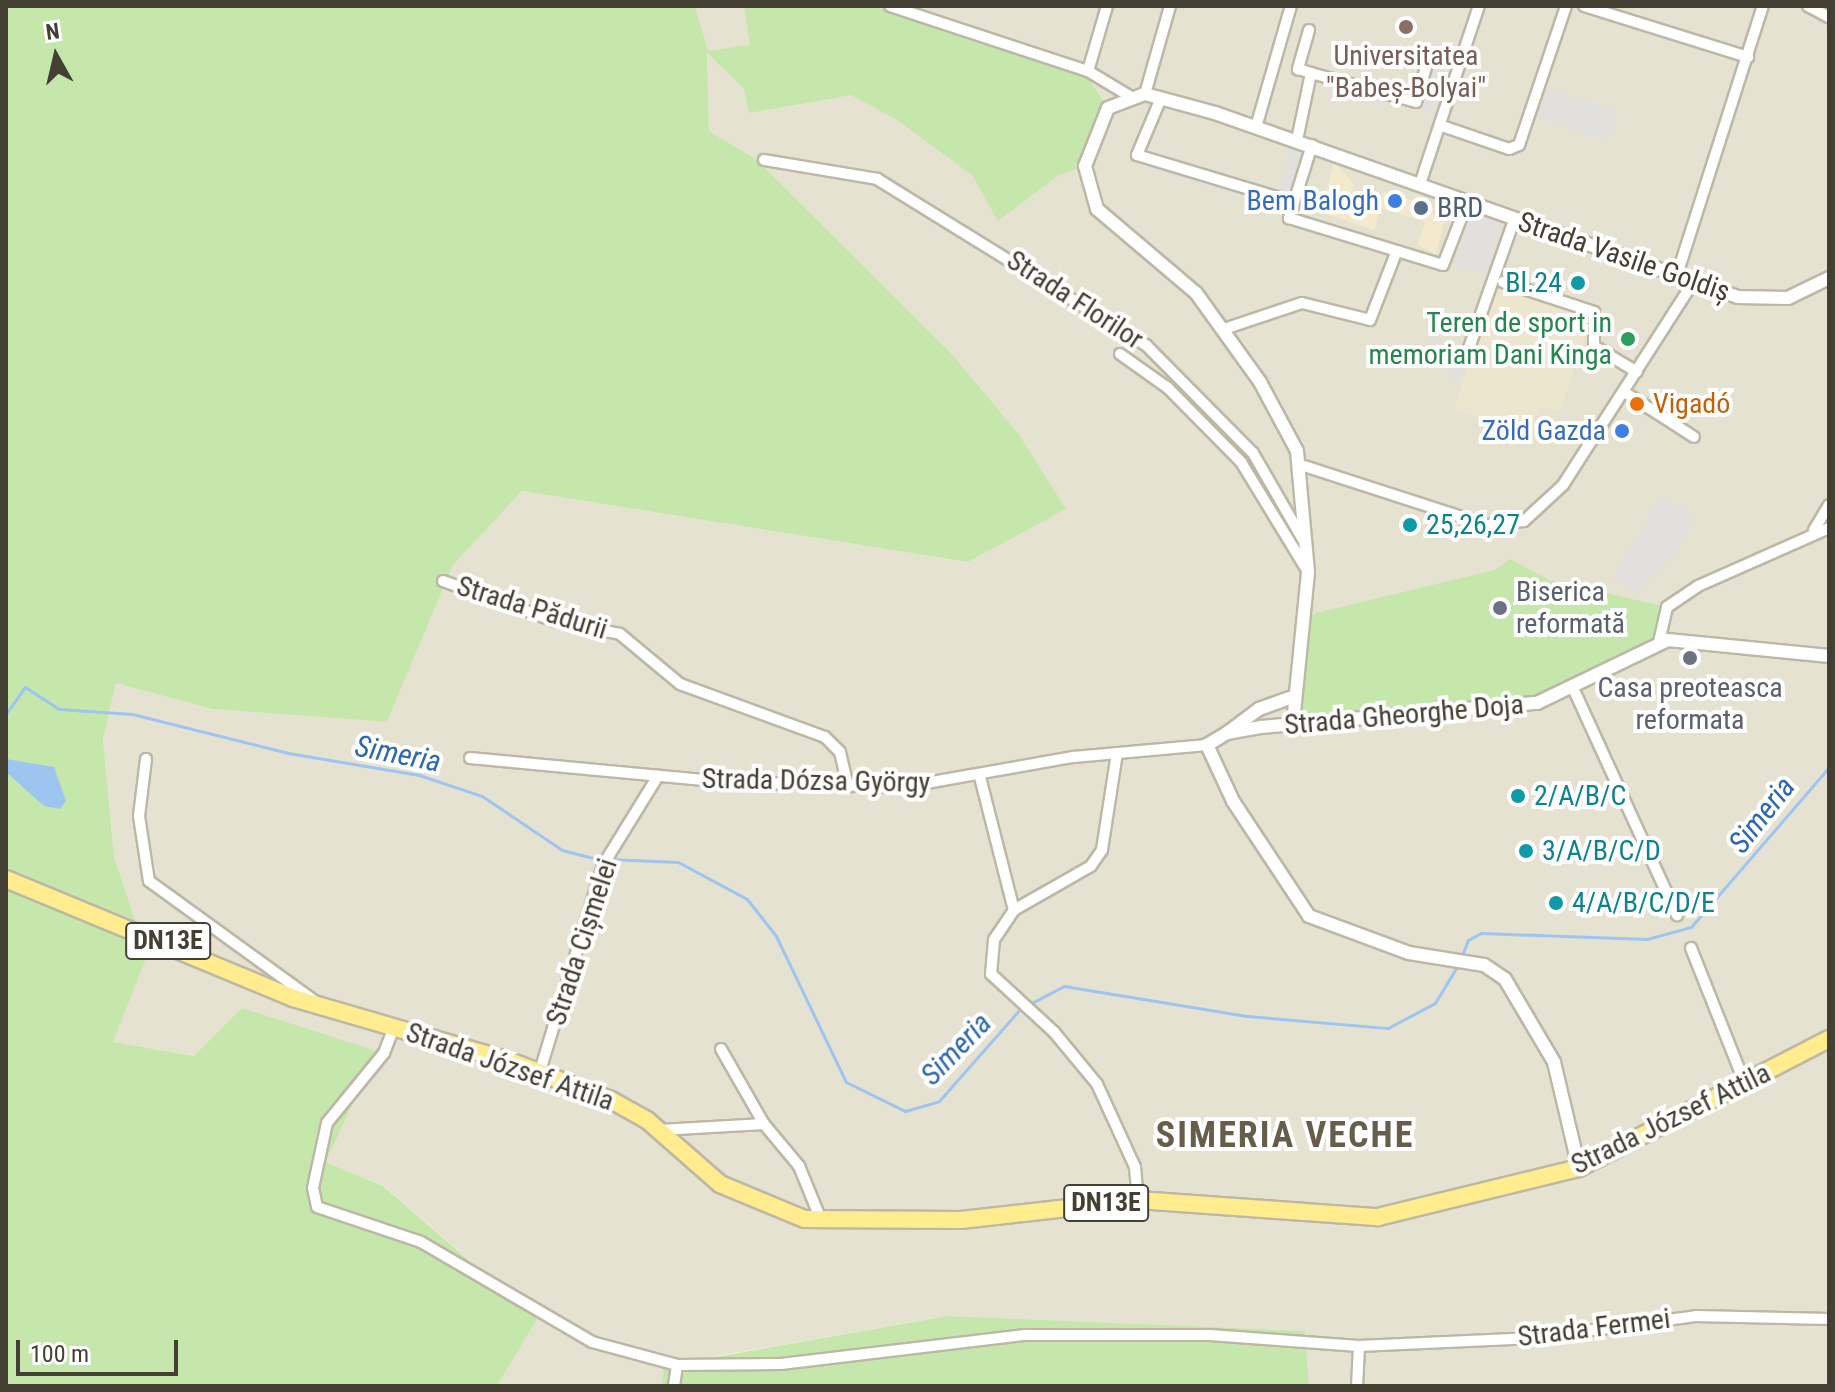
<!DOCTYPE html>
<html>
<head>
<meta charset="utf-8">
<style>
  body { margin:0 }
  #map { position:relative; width:1835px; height:1392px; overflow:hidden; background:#f2efe3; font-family:"Roboto Condensed",sans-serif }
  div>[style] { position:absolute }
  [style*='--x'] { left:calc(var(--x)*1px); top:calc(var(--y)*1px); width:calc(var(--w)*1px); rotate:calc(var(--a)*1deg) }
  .residential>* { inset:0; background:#e6e2d1 }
  .commercial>* { inset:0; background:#f5e9cd }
  .education>* { inset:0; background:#ebe6cd }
  .green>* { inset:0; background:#c5e7ab }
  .parking>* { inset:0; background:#e2e0dc; transform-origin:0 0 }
  .water>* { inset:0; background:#9ec5f0 }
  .stream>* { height:3px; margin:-1.5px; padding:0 1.5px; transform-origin:1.5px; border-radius:1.5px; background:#9ec5f0 }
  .roads { filter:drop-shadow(2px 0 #bdb8a6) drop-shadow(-2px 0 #bdb8a6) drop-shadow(0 2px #bdb8a6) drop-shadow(0 -2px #bdb8a6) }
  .minor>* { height:10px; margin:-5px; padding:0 5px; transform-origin:5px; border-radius:5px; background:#fff }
  .tertiary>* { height:12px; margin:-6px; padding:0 6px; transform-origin:6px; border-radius:6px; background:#fff }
  .primary>* { height:16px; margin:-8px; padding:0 8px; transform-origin:8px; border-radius:8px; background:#ffec8f }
  .dots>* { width:22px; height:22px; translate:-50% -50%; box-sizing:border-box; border:4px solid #fff; border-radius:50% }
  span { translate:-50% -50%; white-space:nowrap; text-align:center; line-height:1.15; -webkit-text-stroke:8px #fff; paint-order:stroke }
  .shield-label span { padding:2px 6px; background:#fff; border:2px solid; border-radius:6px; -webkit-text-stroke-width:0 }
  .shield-label { font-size:26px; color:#443f33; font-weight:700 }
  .education-label { font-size:28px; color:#785e54 }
  .shop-label { font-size:28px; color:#366cbe }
  .right { translate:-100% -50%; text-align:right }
  .service-label { font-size:28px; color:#4e5e75 }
  .left { translate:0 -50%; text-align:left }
  .street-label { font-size:28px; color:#443f33 }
  .culture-label { font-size:28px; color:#0d838f }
  .leisure-label { font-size:28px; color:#27864d }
  .food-label { font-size:28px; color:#c56008 }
  .worship-label { font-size:28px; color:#5b616d }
  .water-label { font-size:30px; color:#2c69b0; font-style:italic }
  .district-label { font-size:36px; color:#665e4a; font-weight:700; letter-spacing:2px }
  .frame { position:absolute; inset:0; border:8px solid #443f33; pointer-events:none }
  .north { position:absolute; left:16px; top:16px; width:80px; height:80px; -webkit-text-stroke:6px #fff; paint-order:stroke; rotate:352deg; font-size:22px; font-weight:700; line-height:32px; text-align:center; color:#443f33 }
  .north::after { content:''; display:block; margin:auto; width:28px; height:36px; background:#443f33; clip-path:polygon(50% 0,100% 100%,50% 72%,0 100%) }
  .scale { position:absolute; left:16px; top:1340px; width:162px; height:36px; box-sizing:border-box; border:4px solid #443f33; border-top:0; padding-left:10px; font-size:24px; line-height:28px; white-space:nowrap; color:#443f33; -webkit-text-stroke:6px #fff; paint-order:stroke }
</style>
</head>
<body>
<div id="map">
  <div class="residential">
    <i style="clip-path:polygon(695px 6px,1829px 6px,1829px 1386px,1309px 1386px,1305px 1331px,948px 1316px,665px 1365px,662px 1386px,497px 1386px,537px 1318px,384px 1186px,326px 1162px,377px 1051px,194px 1056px,112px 1042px,147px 956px,114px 856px,103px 740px,116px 683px,212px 709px,387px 722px,453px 565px,522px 491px,968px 562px,1065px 509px,1018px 433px,951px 353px,757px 160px,709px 131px,707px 51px)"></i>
  </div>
  <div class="commercial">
    <i style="clip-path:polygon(1334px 162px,1354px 184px,1347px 207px,1378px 209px,1383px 192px,1434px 207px,1432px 214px,1445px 218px,1436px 254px,1418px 245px,1425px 222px,1381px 208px,1374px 230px,1321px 212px)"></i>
  </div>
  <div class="education">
    <i style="clip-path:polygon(1496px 284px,1592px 315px,1560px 412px,1540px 406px,1531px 435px,1454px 409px)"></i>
  </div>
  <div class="green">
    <i style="clip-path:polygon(6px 6px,695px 6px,708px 51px,750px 45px,744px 6px,874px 6px,1087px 77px,1108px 108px,1085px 166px,1059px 175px,998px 221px,972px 175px,897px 120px,851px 95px,749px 113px,744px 89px,707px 53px,709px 131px,757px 160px,951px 353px,1018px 433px,1066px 509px,968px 562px,522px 491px,453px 565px,387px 722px,212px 709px,116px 683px,103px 740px,114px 856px,147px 956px,113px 1042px,194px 1056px,242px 1008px,377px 1051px,326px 1162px,383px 1186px,537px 1319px,497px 1386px,6px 1386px)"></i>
    <i style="clip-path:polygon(1510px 559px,1549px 580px,1667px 607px,1659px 642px,1550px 699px,1293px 723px,1303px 616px,1495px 570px)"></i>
    <i style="clip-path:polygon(948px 1316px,1305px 1331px,1309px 1386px,662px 1386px,664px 1366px)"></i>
  </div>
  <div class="parking">
    <i style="left:1426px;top:67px;width:19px;height:42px;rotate:18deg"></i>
    <i style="left:1332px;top:82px;width:57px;height:9px;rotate:16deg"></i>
    <i style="left:1545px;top:88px;width:76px;height:31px;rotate:18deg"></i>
    <i style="clip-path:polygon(1293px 143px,1306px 147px,1286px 211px,1146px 168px,1151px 150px,1278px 189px)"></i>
    <i style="left:1474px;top:205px;width:38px;height:62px;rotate:20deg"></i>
    <i style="clip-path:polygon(1427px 334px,1469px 348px,1457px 387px)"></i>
    <i style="clip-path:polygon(1661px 495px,1697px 515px,1674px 556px,1637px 592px,1613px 579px)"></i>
  </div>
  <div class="water">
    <i style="clip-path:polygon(6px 759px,54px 767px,66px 801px,60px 809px,44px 806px,6px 772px)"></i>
  </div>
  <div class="stream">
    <i style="--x:6;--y:714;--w:33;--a:-55"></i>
    <i style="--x:25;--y:687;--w:40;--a:32.9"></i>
    <i style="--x:59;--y:709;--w:73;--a:3.9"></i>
    <i style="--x:132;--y:714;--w:161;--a:14"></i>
    <i style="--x:288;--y:753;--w:133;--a:9.5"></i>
    <i style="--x:419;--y:775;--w:66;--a:18.4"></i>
    <i style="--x:482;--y:796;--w:97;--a:34"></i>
    <i style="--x:562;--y:850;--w:40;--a:14.4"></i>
    <i style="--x:609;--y:859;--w:69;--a:2.5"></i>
    <i style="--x:678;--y:862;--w:78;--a:28.2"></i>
    <i style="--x:747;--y:899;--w:47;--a:51.9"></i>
    <i style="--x:776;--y:936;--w:162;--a:64.4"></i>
    <i style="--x:846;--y:1082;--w:66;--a:26.2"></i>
    <i style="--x:905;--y:1111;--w:35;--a:-16"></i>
    <i style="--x:939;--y:1101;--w:123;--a:-48.6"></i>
    <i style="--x:1020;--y:1009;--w:50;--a:-27.6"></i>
    <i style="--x:1064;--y:986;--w:185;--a:9.3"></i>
    <i style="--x:1247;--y:1016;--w:142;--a:4.9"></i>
    <i style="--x:1388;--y:1028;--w:53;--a:-28"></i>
    <i style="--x:1435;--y:1003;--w:44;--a:-58.8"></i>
    <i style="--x:1461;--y:958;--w:19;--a:-69"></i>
    <i style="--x:1468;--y:940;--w:15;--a:-28"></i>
    <i style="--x:1481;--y:933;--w:166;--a:2.1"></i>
    <i style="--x:1647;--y:939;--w:46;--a:-15.3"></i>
    <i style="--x:1691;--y:927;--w:211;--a:-49.2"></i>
  </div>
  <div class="roads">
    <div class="minor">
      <i style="--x:890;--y:6;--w:208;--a:18.2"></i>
      <i style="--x:1088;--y:71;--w:47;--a:31"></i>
      <i style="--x:1584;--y:6;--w:172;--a:17.3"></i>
      <i style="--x:1808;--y:6;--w:24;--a:28"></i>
      <i style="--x:1309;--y:30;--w:41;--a:105.8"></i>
      <i style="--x:1298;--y:69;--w:14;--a:17"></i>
      <i style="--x:1088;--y:71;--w:68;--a:-73.7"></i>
      <i style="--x:1145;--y:94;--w:91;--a:-74.1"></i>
      <i style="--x:1161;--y:98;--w:62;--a:112.8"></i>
      <i style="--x:1137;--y:155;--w:163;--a:16.8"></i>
      <i style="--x:1442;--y:126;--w:71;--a:18.9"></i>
      <i style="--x:1509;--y:149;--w:11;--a:-22"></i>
      <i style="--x:1519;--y:145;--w:147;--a:-71.3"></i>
      <i style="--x:1256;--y:127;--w:126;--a:-73.9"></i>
      <i style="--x:1297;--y:140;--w:68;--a:-78.2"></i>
      <i style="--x:1311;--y:73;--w:109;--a:15.4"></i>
      <i style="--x:1416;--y:102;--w:36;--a:-74"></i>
      <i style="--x:1312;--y:145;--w:77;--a:107.5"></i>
      <i style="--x:1289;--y:218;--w:161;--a:17"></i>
      <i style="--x:1443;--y:265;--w:66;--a:-68.8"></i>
      <i style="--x:764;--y:160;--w:115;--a:9.5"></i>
      <i style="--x:877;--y:179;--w:316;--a:31.7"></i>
      <i style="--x:1146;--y:345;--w:152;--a:45.3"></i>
      <i style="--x:1253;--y:453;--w:104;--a:60"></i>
      <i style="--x:1420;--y:184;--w:188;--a:-71.7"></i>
      <i style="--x:1676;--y:278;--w:286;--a:-72.3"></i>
      <i style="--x:1503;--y:282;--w:96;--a:18.2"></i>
      <i style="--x:1594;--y:312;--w:34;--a:90"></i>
      <i style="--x:1594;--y:346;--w:50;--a:31.2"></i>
      <i style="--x:1224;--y:329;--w:82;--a:-18.4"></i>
      <i style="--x:1302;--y:303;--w:70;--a:14"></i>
      <i style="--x:1370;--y:320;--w:72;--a:-68.8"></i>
      <i style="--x:1469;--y:348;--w:136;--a:-70.6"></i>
      <i style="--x:1120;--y:354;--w:59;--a:35.3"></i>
      <i style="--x:1168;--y:388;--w:104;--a:45.4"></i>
      <i style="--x:1241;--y:462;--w:127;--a:58.6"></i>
      <i style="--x:1624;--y:392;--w:83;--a:32.7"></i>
      <i style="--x:1301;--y:465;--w:195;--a:17.9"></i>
      <i style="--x:1487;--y:525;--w:37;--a:-6"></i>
      <i style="--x:1524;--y:521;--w:53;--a:-42.7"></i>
      <i style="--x:1563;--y:485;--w:239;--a:-57.3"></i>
      <i style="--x:1814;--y:530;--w:29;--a:-59"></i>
      <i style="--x:443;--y:581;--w:119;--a:19.7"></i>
      <i style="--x:555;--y:621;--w:66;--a:11.3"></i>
      <i style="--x:620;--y:634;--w:78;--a:39.8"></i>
      <i style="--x:680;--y:684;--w:154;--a:20.1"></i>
      <i style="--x:825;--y:737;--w:21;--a:45"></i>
      <i style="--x:840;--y:752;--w:36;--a:77"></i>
      <i style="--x:1659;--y:642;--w:36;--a:-77"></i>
      <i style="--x:1667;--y:607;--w:37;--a:-34"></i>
      <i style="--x:1698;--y:586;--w:143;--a:-23.9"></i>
      <i style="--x:1573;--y:688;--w:250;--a:65.4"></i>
      <i style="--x:1117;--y:753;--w:98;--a:98.8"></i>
      <i style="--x:1102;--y:850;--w:19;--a:125"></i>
      <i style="--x:1091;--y:866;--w:89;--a:150.3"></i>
      <i style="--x:1014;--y:910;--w:36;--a:124"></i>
      <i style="--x:994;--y:940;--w:34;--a:95"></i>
      <i style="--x:991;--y:974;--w:86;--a:42.6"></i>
      <i style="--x:1054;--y:1032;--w:67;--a:50.4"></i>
      <i style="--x:1097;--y:1084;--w:91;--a:65.4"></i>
      <i style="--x:1135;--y:1167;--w:33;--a:85"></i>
      <i style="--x:470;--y:758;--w:256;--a:5.4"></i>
      <i style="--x:725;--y:782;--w:179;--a:1.6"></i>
      <i style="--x:904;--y:787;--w:172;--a:-10.1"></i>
      <i style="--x:1073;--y:757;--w:135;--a:-5.1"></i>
      <i style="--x:146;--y:759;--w:57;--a:97"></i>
      <i style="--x:139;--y:816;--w:66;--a:81.3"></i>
      <i style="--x:149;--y:881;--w:205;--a:35.9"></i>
      <i style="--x:980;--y:777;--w:137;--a:75.7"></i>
      <i style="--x:1691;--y:948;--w:146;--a:68.3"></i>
      <i style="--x:394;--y:1027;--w:28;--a:111"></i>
      <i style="--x:384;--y:1053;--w:90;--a:129.2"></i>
      <i style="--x:327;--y:1123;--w:66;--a:102.2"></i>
      <i style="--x:313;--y:1188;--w:19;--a:78"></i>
      <i style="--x:317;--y:1207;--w:110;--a:18.6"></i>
      <i style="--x:421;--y:1242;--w:198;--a:30.3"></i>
      <i style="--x:592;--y:1342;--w:88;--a:15.1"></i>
      <i style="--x:677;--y:1365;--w:104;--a:-0.6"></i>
      <i style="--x:781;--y:1364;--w:246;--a:-6.8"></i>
      <i style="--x:1025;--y:1335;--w:185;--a:0"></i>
      <i style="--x:1210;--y:1335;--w:149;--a:4.2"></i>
      <i style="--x:1359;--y:1346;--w:175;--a:-2.6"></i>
      <i style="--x:1534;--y:1338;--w:163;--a:-7.7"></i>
      <i style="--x:1696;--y:1316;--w:133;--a:1.3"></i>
      <i style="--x:721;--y:1049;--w:86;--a:60.2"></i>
      <i style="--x:764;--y:1124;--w:55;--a:50.2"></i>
      <i style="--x:799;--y:1166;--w:58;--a:67.8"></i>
      <i style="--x:540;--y:1071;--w:215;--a:-73"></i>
      <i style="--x:603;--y:865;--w:105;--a:-58.3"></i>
      <i style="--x:660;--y:1130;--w:104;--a:-3.3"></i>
      <i style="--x:674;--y:1386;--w:21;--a:-82"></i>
      <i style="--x:1357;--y:1386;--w:40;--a:-87.1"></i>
    </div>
    <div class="tertiary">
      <i style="--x:1293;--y:723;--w:152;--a:-84.3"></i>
      <i style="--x:1308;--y:572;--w:121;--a:-95.2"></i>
      <i style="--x:1297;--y:451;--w:78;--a:-118.2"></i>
      <i style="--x:1260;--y:382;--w:110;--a:-125.7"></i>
      <i style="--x:1196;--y:293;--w:130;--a:-139.7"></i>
      <i style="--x:1097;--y:209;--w:45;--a:-105.6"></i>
      <i style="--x:1085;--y:166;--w:62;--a:-68.4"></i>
      <i style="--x:1108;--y:108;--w:40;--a:-21"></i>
      <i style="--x:1145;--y:94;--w:73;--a:15.2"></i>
      <i style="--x:1215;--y:113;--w:554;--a:19.38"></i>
      <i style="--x:1738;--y:297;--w:50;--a:1.1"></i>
      <i style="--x:1788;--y:298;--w:46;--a:-26"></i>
      <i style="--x:1227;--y:733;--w:40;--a:-37"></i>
      <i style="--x:1259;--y:709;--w:35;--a:-20"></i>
      <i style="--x:1579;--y:1168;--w:109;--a:-103.3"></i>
      <i style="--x:1554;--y:1062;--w:96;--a:-120.6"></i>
      <i style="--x:1505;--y:979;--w:25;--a:-146"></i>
      <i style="--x:1484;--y:965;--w:76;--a:-170.9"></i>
      <i style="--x:1409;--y:953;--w:107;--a:-159.7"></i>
      <i style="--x:1309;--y:916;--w:138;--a:-123.5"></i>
      <i style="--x:1233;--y:801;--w:62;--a:-114.9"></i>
      <i style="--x:1207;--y:745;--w:23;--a:-31"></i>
      <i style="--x:1227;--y:733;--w:35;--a:-10"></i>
      <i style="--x:1261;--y:727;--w:277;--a:-5"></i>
      <i style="--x:1537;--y:703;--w:145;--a:-25.7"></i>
      <i style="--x:1668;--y:640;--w:162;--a:5.7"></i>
    </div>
    <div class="primary">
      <i style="--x:6;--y:879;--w:311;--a:22.5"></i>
      <i style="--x:293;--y:998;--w:223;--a:16.2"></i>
      <i style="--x:507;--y:1060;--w:111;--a:21"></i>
      <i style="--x:611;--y:1100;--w:41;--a:29.1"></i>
      <i style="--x:647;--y:1120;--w:97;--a:41.2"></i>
      <i style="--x:720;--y:1184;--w:91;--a:22.6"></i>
      <i style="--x:804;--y:1219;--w:157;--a:0.4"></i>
      <i style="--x:961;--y:1220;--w:178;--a:-6.4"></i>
      <i style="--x:1138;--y:1200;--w:241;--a:4.1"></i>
      <i style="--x:1378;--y:1217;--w:207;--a:-13.7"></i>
      <i style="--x:1579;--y:1168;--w:281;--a:-27.3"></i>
    </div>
  </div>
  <div class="dots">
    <i style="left:1406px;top:27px;background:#8d6e63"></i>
    <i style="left:1395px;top:201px;background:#3f7fe0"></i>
    <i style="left:1421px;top:208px;background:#5c6f8a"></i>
    <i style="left:1578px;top:283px;background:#0f9aa8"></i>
    <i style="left:1628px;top:339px;background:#2e9e5b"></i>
    <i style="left:1637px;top:404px;background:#e8710a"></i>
    <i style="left:1622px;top:431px;background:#3f7fe0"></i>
    <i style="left:1410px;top:525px;background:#0f9aa8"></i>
    <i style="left:1500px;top:608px;background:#6b7280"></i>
    <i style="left:1690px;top:658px;background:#6b7280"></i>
    <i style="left:1518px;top:796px;background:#0f9aa8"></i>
    <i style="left:1526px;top:851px;background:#0f9aa8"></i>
    <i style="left:1556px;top:903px;background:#0f9aa8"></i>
  </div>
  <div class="shield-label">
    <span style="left:168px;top:941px">DN13E</span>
    <span style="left:1106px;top:1203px">DN13E</span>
  </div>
  <div class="education-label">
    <span style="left:1406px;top:72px">Universitatea<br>"Babeș-Bolyai"</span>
  </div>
  <div class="shop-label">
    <span class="right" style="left:1379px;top:201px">Bem Balogh</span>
    <span class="right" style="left:1606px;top:431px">Zöld Gazda</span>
  </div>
  <div class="service-label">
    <span class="left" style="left:1437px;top:208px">BRD</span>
  </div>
  <div class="street-label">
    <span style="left:1624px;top:257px;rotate:19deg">Strada Vasile Goldiș</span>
    <span style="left:1075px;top:300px;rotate:33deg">Strada Florilor</span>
    <span style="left:532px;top:608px;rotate:17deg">Strada Pădurii</span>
    <span style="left:1404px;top:715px;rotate:-5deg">Strada Gheorghe Doja</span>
    <span style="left:816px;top:781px;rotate:1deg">Strada Dózsa György</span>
    <span style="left:582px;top:942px;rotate:-72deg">Strada Cișmelei</span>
    <span style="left:510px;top:1067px;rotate:19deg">Strada József Attila</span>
    <span style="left:1671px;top:1119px;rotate:-26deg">Strada József Attila</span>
    <span style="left:1594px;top:1328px;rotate:-7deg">Strada Fermei</span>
  </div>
  <div class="culture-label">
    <span class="right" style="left:1562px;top:283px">Bl.24</span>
    <span class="left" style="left:1426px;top:525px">25,26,27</span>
    <span class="left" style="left:1534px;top:796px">2/A/B/C</span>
    <span class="left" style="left:1542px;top:851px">3/A/B/C/D</span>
    <span class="left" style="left:1572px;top:903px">4/A/B/C/D/E</span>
  </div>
  <div class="leisure-label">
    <span class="right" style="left:1612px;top:339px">Teren de sport in<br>memoriam Dani Kinga</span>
  </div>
  <div class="food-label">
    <span class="left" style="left:1653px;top:404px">Vigadó</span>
  </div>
  <div class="worship-label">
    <span class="left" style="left:1516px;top:608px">Biserica<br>reformată</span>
    <span style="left:1690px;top:704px">Casa preoteasca<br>reformata</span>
  </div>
  <div class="water-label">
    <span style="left:398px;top:754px;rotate:11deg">Simeria</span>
    <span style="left:1762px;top:815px;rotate:-52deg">Simeria</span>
    <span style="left:956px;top:1049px;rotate:-46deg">Simeria</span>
  </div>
  <div class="district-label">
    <span style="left:1285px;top:1136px">SIMERIA VECHE</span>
  </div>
  <div class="frame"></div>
  <div class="north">N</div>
  <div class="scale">100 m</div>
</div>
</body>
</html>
